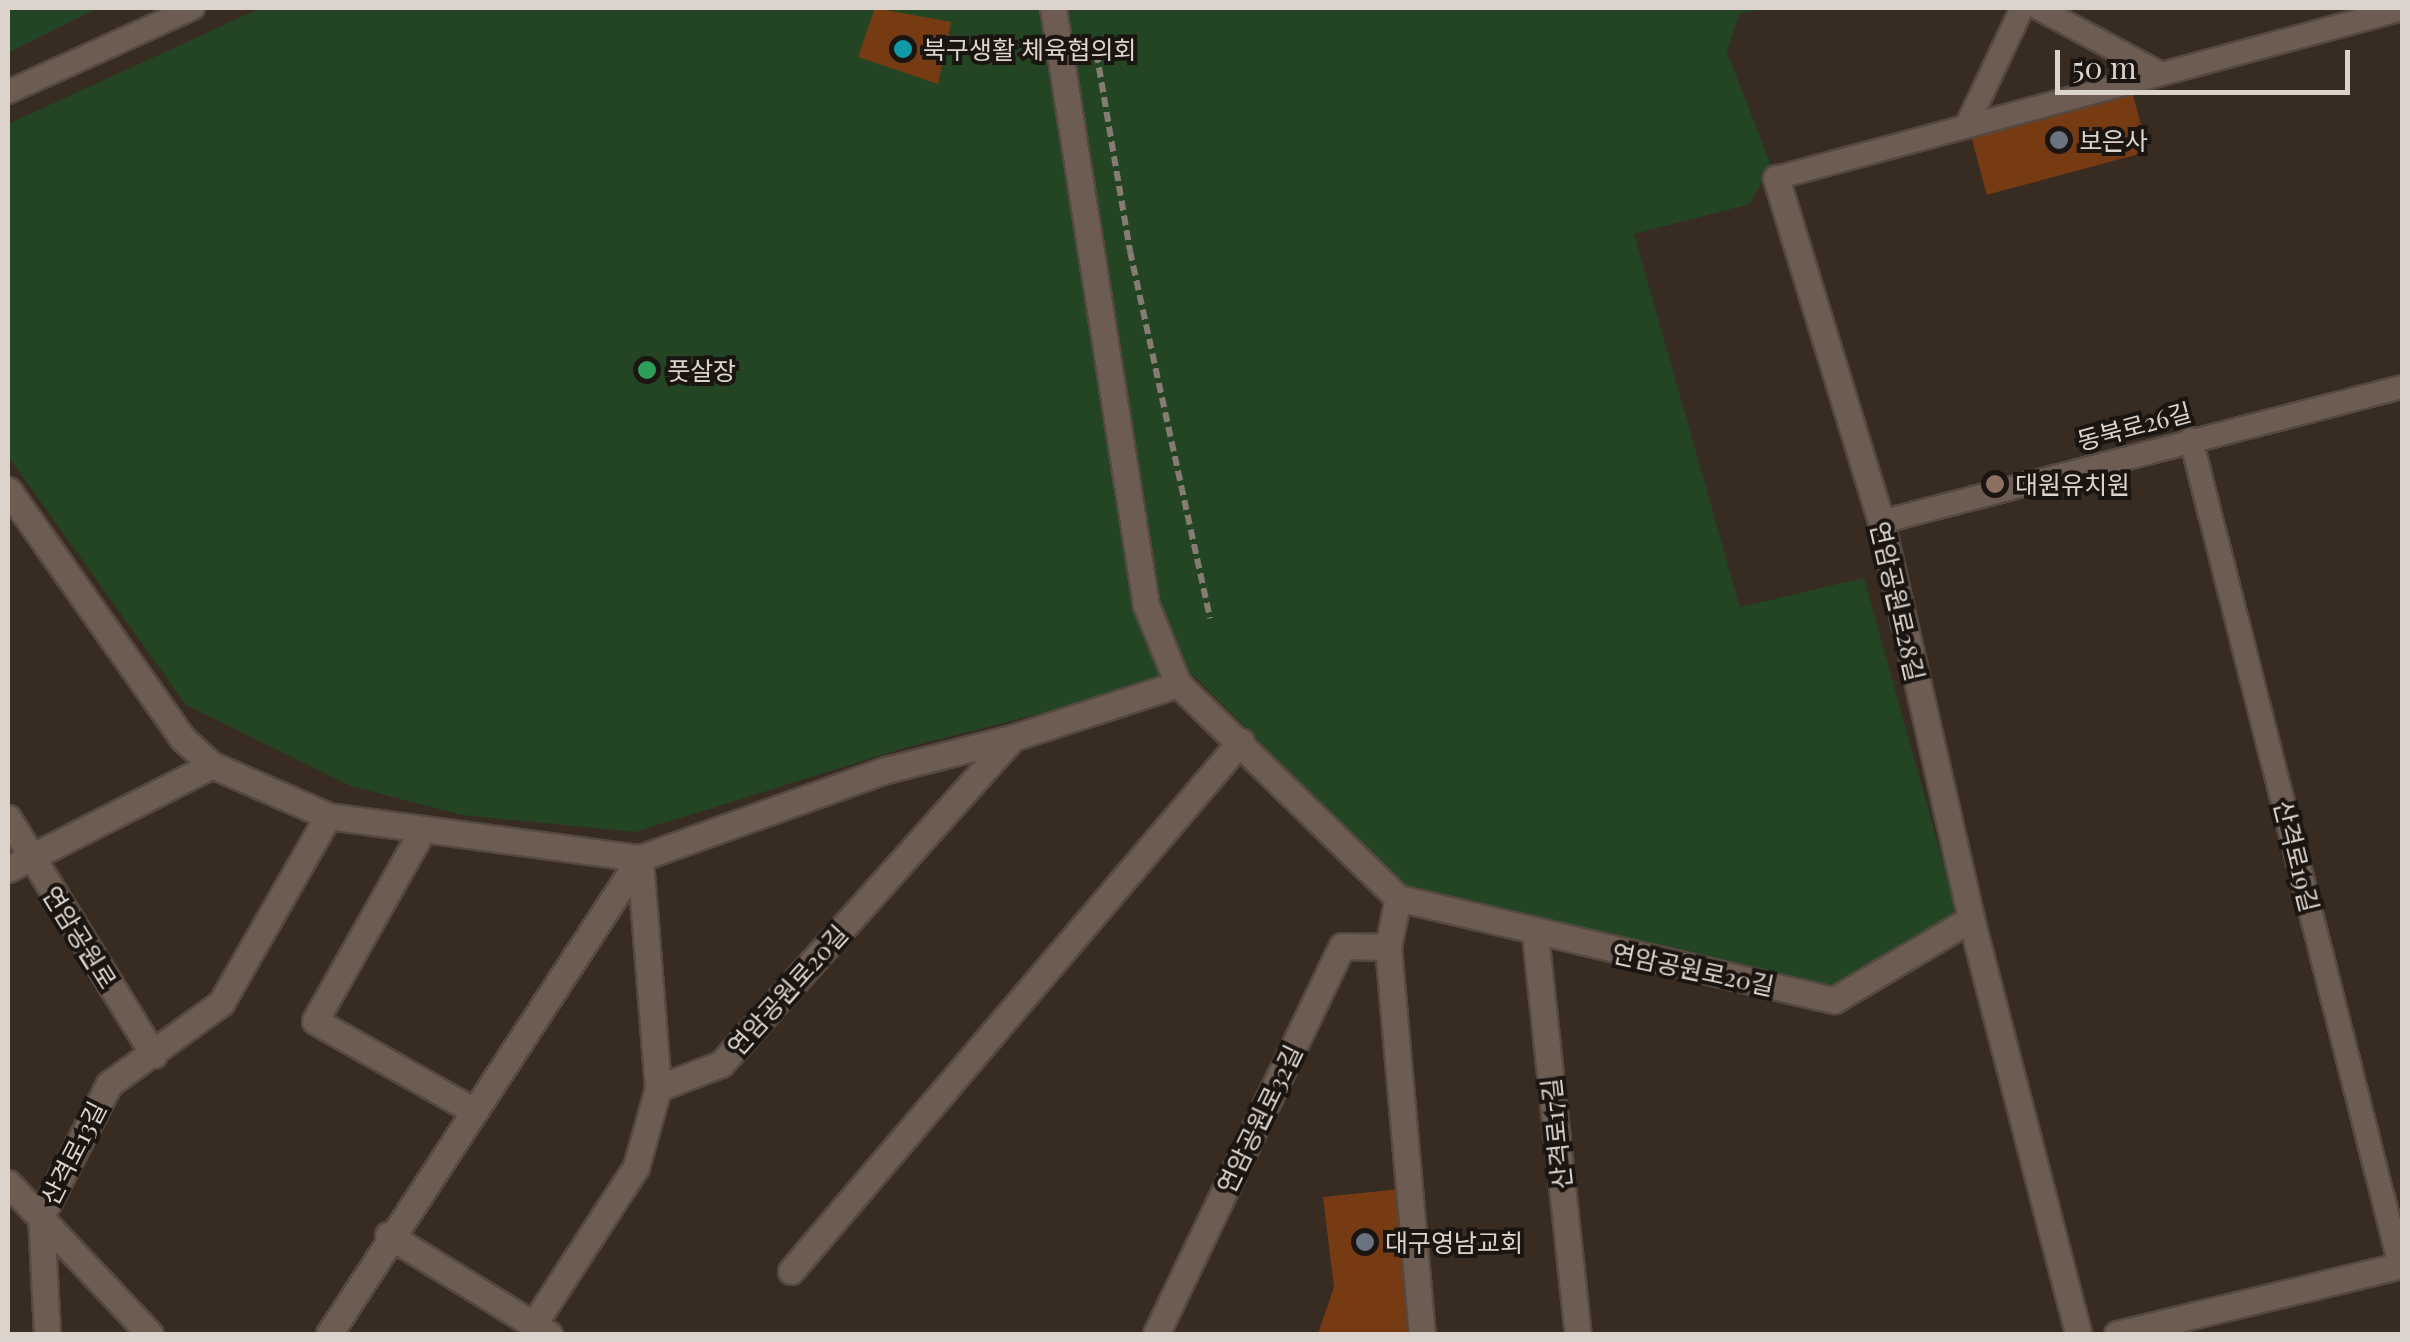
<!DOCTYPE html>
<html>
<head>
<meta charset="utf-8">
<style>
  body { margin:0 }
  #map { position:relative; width:2410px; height:1342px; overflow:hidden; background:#382b21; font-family:"Playfair Display","Noto Sans KR",serif }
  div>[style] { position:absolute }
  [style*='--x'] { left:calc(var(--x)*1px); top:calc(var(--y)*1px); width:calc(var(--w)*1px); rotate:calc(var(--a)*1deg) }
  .green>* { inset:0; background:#234524 }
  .building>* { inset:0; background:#773b14; transform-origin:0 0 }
  .path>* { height:6px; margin-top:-3px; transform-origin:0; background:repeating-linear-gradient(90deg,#877c74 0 10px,transparent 0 15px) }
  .roads { filter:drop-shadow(2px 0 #544941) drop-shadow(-2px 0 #544941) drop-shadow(0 2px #544941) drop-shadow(0 -2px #544941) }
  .lane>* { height:22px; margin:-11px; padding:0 11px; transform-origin:11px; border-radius:11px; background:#6c5c52 }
  .street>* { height:25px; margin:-12.5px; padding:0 12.5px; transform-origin:12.5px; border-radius:12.5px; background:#6c5c52 }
  .dots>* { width:28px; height:28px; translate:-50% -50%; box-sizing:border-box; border:5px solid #1b1511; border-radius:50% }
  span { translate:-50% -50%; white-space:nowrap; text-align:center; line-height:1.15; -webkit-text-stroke:8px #1b1511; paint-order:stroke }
  .poi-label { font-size:25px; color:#dcd3cd }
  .left { translate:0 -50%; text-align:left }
  .street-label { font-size:25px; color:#dcd3cd }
  .frame { position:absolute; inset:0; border:10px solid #dcd3cd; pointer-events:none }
  .scale { position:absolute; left:2055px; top:50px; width:295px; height:45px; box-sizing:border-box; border:5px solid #dcd3cd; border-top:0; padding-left:12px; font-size:30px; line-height:35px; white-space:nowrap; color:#dcd3cd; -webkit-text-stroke:8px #1b1511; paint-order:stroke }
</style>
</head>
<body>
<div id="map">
  <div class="green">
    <i style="clip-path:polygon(8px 8px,98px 8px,8px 53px)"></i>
    <i style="clip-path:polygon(261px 8px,1770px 8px,1739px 14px,1727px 52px,1771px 165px,1750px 204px,1634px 234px,1740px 607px,1864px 578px,1957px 913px,1830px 987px,1406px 887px,1193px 675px,901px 749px,635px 832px,462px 815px,351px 786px,186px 705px,8px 456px,8px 124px)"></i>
  </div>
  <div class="building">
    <i style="clip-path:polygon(875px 8px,951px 22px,938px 84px,858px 57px)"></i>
    <i style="left:2130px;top:84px;width:70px;height:167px;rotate:75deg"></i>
    <i style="clip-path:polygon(1400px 1189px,1407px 1334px,1318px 1334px,1334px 1287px,1323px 1197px)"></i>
  </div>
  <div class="path">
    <i style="--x:1094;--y:38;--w:216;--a:80.4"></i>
    <i style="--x:1130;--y:251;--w:376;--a:77.7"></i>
  </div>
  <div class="roads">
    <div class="lane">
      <i style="--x:2038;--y:8;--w:137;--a:28.2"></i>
      <i style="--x:8;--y:92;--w:203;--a:-24.4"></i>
      <i style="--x:1968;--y:123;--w:127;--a:-64.8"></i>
      <i style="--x:1776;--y:178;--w:648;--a:-15.11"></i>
      <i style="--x:2191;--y:439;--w:852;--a:75.8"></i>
      <i style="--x:1881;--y:522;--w:538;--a:-14.53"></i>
    </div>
    <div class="street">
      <i style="--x:1053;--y:8;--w:604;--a:81.15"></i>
      <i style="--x:1146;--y:605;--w:85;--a:67.9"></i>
      <i style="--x:1776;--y:178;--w:360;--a:73"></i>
      <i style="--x:1881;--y:522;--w:407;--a:77.2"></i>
      <i style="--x:1971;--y:919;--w:429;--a:75.5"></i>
      <i style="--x:8;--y:490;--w:303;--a:54.9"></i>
      <i style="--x:182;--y:738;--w:40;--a:42"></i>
      <i style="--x:212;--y:765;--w:127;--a:23.7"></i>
      <i style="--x:328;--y:816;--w:315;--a:7.7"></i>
      <i style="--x:640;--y:858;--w:261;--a:-19.7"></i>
      <i style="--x:886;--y:770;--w:130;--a:-14.3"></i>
      <i style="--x:1012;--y:738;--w:175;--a:-18"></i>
      <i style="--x:1178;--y:684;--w:307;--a:44.2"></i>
      <i style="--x:1398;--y:898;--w:448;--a:13.2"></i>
      <i style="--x:1834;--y:1000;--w:159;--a:-30.6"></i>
      <i style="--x:8;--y:818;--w:278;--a:58.4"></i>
      <i style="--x:423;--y:829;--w:220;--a:119.4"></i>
      <i style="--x:315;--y:1021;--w:180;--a:29.5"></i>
      <i style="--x:8;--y:869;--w:229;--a:-27"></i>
      <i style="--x:1398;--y:898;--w:50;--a:101.5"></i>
      <i style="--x:1388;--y:947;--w:388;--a:85"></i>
      <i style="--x:1535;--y:934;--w:402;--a:83.9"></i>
      <i style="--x:658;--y:1088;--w:67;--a:-20.9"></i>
      <i style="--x:721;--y:1064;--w:437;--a:-48.2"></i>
      <i style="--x:8;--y:1183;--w:207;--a:46.8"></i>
      <i style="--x:388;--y:1235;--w:189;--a:31.6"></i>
      <i style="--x:791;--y:1271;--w:695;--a:-49.67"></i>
      <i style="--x:533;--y:1325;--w:189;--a:-56.9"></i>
      <i style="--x:636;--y:1167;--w:82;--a:-74.4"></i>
      <i style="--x:658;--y:1088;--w:231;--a:-94.5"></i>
      <i style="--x:47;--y:1334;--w:118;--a:-92.9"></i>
      <i style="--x:41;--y:1216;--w:148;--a:-62.7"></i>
      <i style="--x:109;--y:1084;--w:138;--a:-35.9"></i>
      <i style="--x:221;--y:1003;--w:215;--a:-60.2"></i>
      <i style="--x:329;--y:1334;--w:569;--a:-56.84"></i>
      <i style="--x:1156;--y:1334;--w:430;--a:-64.4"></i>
      <i style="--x:1342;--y:946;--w:46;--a:1.2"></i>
      <i style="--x:2117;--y:1334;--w:293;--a:-13.6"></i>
    </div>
  </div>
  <div class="dots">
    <i style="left:903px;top:49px;background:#0f9aa8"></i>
    <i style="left:2059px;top:140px;background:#6b7280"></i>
    <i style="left:647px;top:370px;background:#2e9e5b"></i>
    <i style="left:1995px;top:484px;background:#8d6e63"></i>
    <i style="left:1365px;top:1242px;background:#6b7280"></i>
  </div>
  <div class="poi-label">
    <span class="left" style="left:923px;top:49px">북구생활 체육협의회</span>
    <span class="left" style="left:2079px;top:140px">보은사</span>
    <span class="left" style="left:667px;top:370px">풋살장</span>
    <span class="left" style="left:2015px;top:484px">대원유치원</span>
    <span class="left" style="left:1385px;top:1242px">대구영남교회</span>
  </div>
  <div class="street-label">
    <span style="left:2134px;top:426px;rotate:-15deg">동북로26길</span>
    <span style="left:1898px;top:601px;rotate:77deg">연암공원로28길</span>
    <span style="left:2297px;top:856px;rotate:76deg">산격로19길</span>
    <span style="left:80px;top:937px;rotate:58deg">연암공원로</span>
    <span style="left:1693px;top:969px;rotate:12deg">연암공원로20길</span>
    <span style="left:787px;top:990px;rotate:-48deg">연암공원로20길</span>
    <span style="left:1259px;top:1119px;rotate:-64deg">연암공원로32길</span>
    <span style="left:1556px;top:1134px;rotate:-96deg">산격로17길</span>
    <span style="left:73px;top:1153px;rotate:-63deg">산격로13길</span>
  </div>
  <div class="frame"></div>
  <div class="scale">50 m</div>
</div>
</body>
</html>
